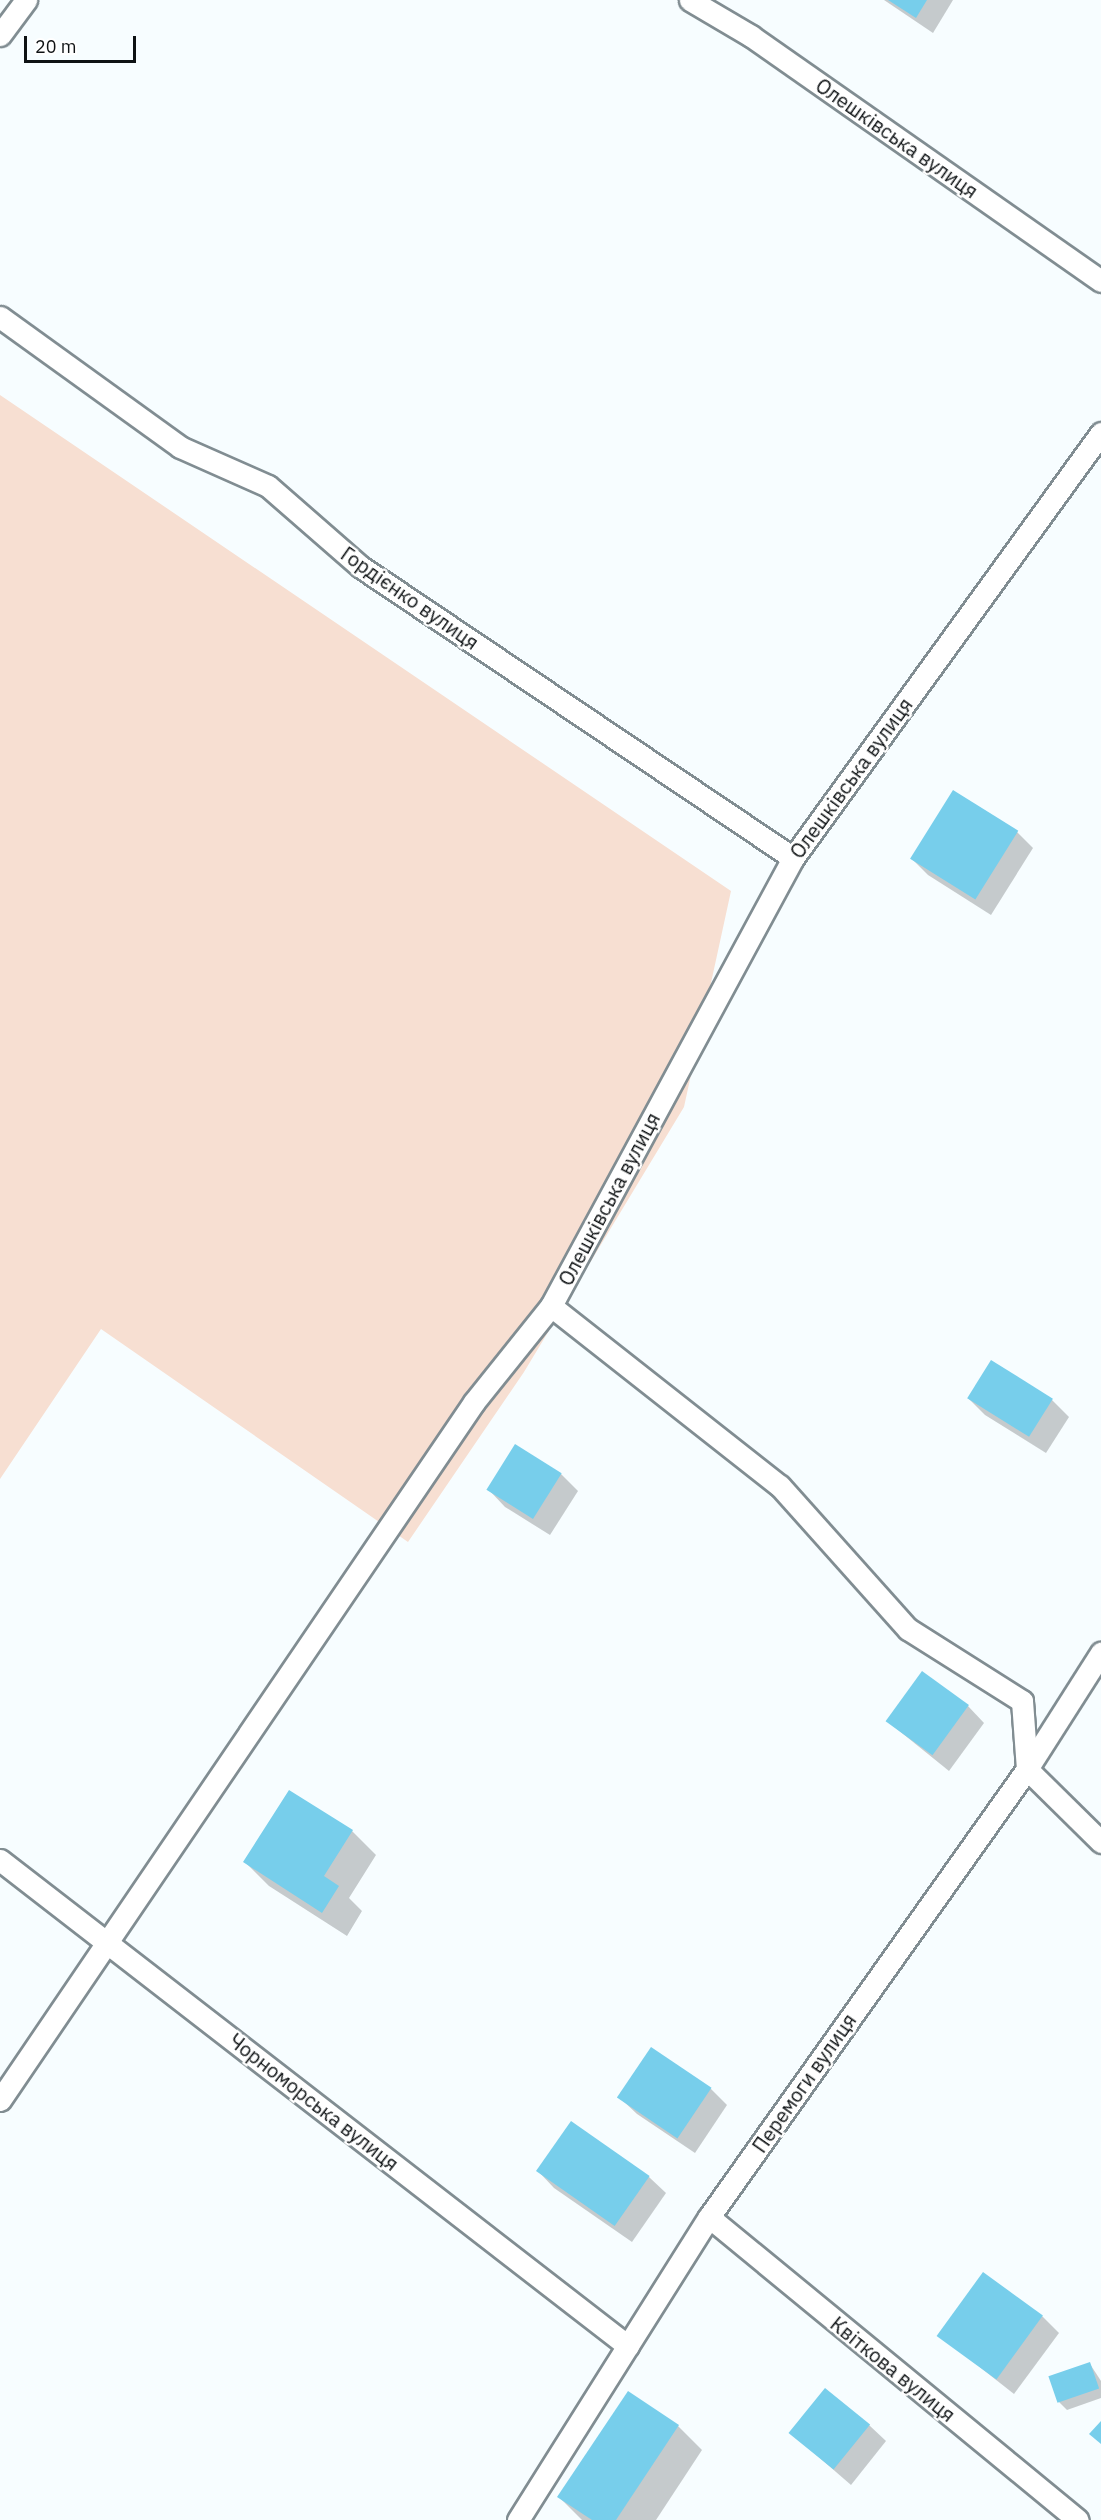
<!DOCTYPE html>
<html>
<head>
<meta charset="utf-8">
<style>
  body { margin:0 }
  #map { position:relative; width:1101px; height:2520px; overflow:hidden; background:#f7fdff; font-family:"IBM Plex Sans",sans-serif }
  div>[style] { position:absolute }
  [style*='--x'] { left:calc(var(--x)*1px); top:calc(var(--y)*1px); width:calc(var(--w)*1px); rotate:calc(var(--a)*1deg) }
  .green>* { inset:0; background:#f7dfd2 }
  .shadow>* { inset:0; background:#0003 }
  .building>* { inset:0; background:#77ceeb; transform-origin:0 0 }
  .roads { filter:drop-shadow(2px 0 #818d92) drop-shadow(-2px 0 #818d92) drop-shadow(0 2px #818d92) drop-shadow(0 -2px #818d92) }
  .service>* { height:21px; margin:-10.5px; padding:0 10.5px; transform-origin:10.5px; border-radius:10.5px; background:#fff }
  span { translate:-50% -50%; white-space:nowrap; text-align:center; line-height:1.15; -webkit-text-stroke:4.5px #fff; paint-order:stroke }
  .street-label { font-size:20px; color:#0e1214 }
  .scale { position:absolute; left:24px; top:36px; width:112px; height:27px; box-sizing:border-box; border:3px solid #0e1214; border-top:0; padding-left:8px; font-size:18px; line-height:21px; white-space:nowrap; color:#0e1214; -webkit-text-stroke:4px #fff; paint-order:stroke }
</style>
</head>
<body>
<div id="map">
  <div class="green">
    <i style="clip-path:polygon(0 395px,731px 891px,684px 1107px,524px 1372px,408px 1542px,101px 1329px,0 1479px)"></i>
  </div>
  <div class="shadow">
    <i style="clip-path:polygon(884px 0,953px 0,933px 33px)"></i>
    <i style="clip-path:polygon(1017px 832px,1033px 848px,991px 915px,928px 875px,912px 859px)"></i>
    <i style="clip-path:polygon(968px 1398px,1052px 1400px,1069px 1417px,1046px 1453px,985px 1415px)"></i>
    <i style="clip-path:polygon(516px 1446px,561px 1474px,578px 1491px,550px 1535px,505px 1507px,489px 1490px)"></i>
    <i style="clip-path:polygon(968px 1706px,984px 1723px,949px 1771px,887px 1721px)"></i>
    <i style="clip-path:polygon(352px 1831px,376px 1855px,349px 1898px,362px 1911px,347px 1936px,269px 1886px,245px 1862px)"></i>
    <i style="clip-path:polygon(711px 2089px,727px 2105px,695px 2153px,637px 2114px,620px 2098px)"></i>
    <i style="clip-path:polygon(538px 2171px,649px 2177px,666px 2193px,632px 2242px,554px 2188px)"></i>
    <i style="clip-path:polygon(1042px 2316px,1059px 2333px,1014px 2394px,939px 2335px)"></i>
    <i style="clip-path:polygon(1090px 2364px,1101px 2381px,1101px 2398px,1067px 2410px,1059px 2402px)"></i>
    <i style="clip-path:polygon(869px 2425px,886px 2441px,851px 2485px,791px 2433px)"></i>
    <i style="clip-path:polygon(678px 2426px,702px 2450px,656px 2520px,582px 2520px,559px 2497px)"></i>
  </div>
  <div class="building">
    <i style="clip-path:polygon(888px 0,927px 0,916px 18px)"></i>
    <i style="left:953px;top:790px;width:77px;height:81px;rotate:32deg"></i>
    <i style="left:991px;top:1360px;width:73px;height:45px;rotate:32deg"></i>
    <i style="left:515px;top:1444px;width:55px;height:54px;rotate:32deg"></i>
    <i style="left:922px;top:1671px;width:58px;height:62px;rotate:36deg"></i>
    <i style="clip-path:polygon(289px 1790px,353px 1830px,324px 1876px,339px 1886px,322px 1913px,243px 1862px)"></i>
    <i style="left:651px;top:2047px;width:73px;height:61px;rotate:34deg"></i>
    <i style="left:571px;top:2121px;width:96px;height:61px;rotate:35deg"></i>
    <i style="left:983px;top:2272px;width:74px;height:79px;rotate:36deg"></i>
    <i style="left:1090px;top:2362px;width:28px;height:44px;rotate:71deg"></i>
    <i style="left:825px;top:2388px;width:58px;height:58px;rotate:39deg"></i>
    <i style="clip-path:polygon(628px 2391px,679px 2425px,616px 2520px,592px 2520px,557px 2497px)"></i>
    <i style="clip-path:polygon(1101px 2421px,1101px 2444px,1089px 2434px)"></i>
  </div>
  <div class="roads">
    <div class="service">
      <i style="--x:690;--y:0;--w:71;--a:30.5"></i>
      <i style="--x:751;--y:36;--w:427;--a:35"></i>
      <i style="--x:0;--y:35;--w:44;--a:-53.4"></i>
      <i style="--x:0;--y:317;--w:222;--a:35.8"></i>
      <i style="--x:180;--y:447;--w:96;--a:23.9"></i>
      <i style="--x:268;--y:486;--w:123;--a:41.1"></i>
      <i style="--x:361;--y:567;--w:521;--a:33.96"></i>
      <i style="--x:1101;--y:433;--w:525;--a:125.93"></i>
      <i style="--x:793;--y:858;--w:509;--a:118.38"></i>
      <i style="--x:551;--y:1306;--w:291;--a:38.2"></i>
      <i style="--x:780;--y:1486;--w:192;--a:48.2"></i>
      <i style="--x:908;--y:1629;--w:135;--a:32.3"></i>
      <i style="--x:1022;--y:1701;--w:68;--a:85.8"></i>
      <i style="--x:1027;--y:1769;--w:104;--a:44.6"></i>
      <i style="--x:0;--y:1860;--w:794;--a:37.74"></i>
      <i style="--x:0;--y:2100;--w:844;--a:-55.82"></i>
      <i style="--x:474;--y:1402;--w:123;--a:-51.3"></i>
      <i style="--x:709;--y:2217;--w:477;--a:39.4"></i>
      <i style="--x:518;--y:2520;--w:358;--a:-57.8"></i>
      <i style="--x:709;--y:2217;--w:549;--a:-54.63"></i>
      <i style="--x:1027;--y:1769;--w:138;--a:-57.5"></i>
    </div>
  </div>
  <div class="street-label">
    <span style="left:897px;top:138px;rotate:35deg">Олешківська вулиця</span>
    <span style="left:410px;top:598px;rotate:35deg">Гордієнко вулиця</span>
    <span style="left:851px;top:778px;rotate:-54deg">Олешківська вулиця</span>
    <span style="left:609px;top:1199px;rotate:-62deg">Олешківська вулиця</span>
    <span style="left:804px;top:2083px;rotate:-55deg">Перемоги вулиця</span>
    <span style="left:314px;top:2102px;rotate:38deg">Чорноморська вулиця</span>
    <span style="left:893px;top:2369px;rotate:39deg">Квіткова вулиця</span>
  </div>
  <div class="scale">20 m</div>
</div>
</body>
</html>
